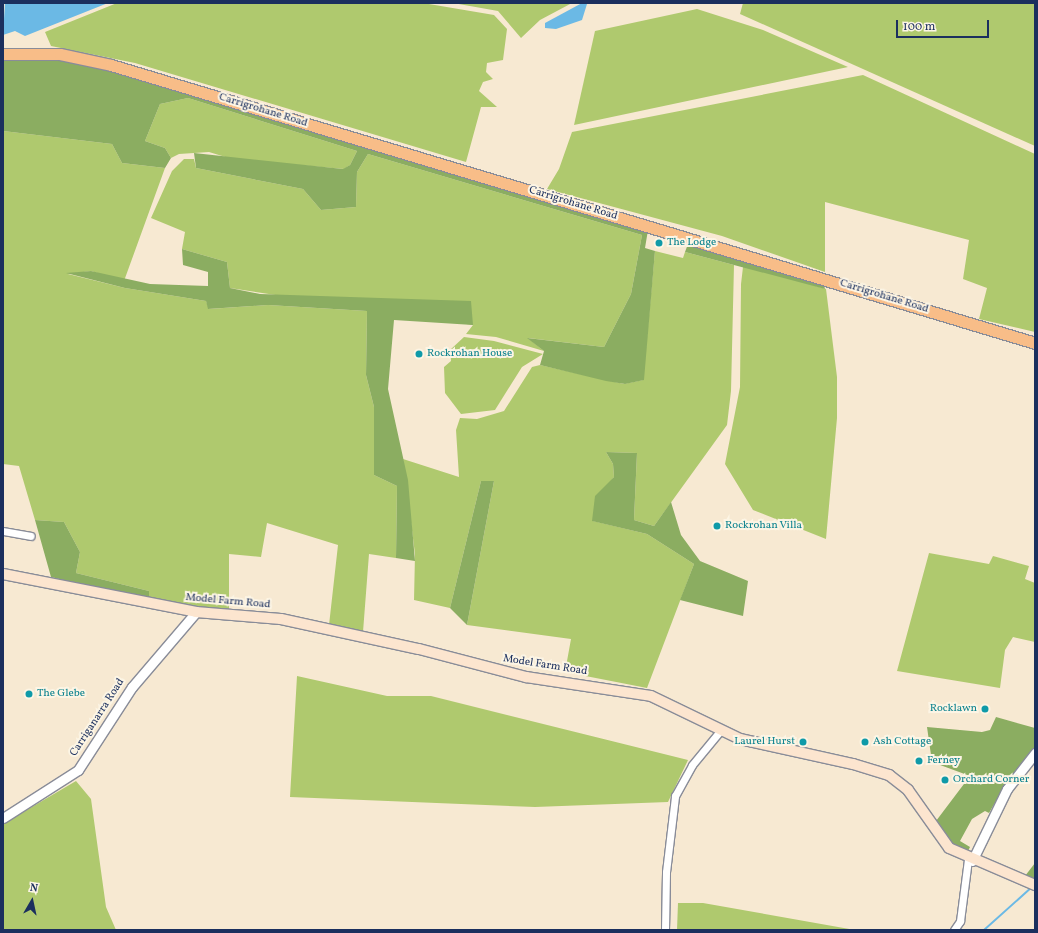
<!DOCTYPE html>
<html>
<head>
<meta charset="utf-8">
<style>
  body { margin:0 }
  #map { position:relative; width:1038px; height:933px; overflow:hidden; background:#f7e9d2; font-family:Vollkorn,serif }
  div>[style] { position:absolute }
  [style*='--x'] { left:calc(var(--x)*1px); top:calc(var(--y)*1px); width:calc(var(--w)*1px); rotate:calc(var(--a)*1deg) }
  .green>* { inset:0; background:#afc96e }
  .forest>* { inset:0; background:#8bad61 }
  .water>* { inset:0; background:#6bb9e5 }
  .stream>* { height:2px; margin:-1px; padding:0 1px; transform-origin:1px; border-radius:1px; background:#6bb9e5 }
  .roads { filter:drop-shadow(1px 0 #898c98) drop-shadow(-1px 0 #898c98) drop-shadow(0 1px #898c98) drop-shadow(0 -1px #898c98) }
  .minor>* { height:7px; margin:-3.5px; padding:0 3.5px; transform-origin:3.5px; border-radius:3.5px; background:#fff }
  .tertiary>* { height:9px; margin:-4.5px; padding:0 4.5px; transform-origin:4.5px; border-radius:4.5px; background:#fff }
  .secondary>* { height:10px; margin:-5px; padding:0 5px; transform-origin:5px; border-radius:5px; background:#fce5cf }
  .trunk>* { height:11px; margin:-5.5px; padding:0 5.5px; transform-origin:5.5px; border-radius:5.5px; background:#f8bd88 }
  .dots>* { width:11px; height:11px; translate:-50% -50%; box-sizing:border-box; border:2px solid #fcf5e5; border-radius:50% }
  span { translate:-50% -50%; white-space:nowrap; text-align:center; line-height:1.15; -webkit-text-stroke:4px #fcf5e5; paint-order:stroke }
  .street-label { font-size:11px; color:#1b2f5e }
  .culture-label { font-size:11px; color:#0d838f }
  .left { translate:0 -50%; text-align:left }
  .right { translate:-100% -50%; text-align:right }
  .frame { position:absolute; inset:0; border:4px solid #1b2f5e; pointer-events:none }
  .north { position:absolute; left:12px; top:881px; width:40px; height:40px; -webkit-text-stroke:3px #fcf5e5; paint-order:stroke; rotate:9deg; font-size:11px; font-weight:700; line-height:16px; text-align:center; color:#1b2f5e }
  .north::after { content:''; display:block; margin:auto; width:14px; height:18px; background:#1b2f5e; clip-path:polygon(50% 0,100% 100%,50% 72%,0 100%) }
  .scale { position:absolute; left:896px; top:20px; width:93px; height:18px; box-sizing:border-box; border:2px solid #1b2f5e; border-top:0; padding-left:5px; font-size:12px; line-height:14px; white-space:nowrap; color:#1b2f5e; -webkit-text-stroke:3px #fcf5e5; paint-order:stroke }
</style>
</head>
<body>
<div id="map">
  <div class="green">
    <i style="clip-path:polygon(117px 3px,423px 3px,494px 15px,507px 29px,503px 60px,487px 63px,486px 72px,493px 79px,483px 82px,479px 91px,497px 107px,481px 107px,466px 162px,135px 63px,51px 46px,45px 32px)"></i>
    <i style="clip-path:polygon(453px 3px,572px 3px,540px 20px,521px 38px,498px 11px)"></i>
    <i style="clip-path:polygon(743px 3px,1035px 3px,1035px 146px,740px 14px)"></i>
    <i style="clip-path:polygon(697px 9px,763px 30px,848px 67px,574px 125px,595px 31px)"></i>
    <i style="clip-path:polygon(863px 75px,1035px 154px,1035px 332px,979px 319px,987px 288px,963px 279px,969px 240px,825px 202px,825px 272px,722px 236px,547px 189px,559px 169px,572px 132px)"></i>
    <i style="clip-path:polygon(188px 98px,357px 151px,350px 165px,344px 169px,232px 159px,209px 152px,179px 154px,171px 158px,165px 148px,145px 141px,160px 104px)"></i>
    <i style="clip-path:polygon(3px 131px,112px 144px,122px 163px,165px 168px,124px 281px,91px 271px,68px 274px,125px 288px,206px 301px,209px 309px,268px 305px,367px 311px,366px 375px,374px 407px,374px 475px,397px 486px,396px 558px,369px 554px,363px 632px,329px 625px,338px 545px,267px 523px,261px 557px,229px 554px,229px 610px,149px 600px,149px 591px,76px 573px,80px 552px,64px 522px,35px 520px,19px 466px,3px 464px)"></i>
    <i style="clip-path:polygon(368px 154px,642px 235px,631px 294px,604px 347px,528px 338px,544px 351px,496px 337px,466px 334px,473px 325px,230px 288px,227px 262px,182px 249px,185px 232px,151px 218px,172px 171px,184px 159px,194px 159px,196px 168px,303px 189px,321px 210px,356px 207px,357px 172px)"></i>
    <i style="clip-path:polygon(655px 251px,683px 258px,685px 252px,734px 265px,731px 391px,727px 425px,654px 526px,634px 520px,637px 453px,606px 452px,613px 464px,614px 477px,603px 491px,593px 521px,647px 534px,694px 564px,647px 688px,565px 672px,571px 639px,467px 625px,494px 481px,481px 481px,450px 608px,414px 600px,415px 554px,403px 459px,459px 477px,456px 430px,460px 418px,477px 419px,504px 411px,532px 367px,540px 365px,624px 384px,643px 380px)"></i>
    <i style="clip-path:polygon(748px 266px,826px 289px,837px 377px,837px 418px,826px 539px,753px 510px,725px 464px,740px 387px,741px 284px,743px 267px)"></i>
    <i style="clip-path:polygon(464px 337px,494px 341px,543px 354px,522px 367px,495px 410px,461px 414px,445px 393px,444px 367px,451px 361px,450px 350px)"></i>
    <i style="clip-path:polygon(929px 553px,989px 564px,993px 556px,1029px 566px,1025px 579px,1035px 583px,1035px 642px,1013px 637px,1005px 650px,1000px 688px,897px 671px)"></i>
    <i style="clip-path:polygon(297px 676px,387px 696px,431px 696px,688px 760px,668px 802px,535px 807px,290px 797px)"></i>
    <i style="clip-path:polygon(76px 781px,91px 799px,106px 907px,116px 930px,3px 930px,3px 824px)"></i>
    <i style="clip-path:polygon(678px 903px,703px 903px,855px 930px,677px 930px)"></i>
  </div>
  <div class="forest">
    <i style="clip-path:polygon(50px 58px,104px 67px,648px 230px,645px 248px,655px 251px,644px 380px,625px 384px,606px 381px,540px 365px,544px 351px,527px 338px,604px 347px,631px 294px,642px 235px,368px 154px,357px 172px,356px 207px,321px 210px,303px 189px,196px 168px,194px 153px,343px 169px,350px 165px,357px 151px,188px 98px,160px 104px,145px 141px,165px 148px,171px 158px,165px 168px,122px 163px,112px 144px,3px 131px,3px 60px)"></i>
    <i style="clip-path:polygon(688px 244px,823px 282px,825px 289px,685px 252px)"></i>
    <i style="clip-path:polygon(182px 249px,227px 262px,230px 288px,260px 294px,471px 301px,473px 325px,394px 320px,388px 389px,408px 480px,415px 561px,396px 558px,397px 486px,374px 475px,374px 407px,366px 375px,367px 311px,268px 305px,208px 309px,206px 301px,125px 288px,66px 273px,91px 271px,150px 284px,208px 286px,208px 272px,183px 265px)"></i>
    <i style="clip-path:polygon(606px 452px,637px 453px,634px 520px,654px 526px,671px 502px,681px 535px,700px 561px,748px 581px,743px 616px,680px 600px,694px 564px,647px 534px,592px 521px,595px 496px,614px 477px,613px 464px)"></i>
    <i style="clip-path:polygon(481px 481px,494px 481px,467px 625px,450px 608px)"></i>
    <i style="clip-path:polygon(35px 520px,64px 522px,80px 552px,76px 573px,149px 591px,149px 600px,51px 577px)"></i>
    <i style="clip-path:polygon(996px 717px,1035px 728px,1035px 749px,1006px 784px,989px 813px,985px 811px,972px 819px,960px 841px,970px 847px,967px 853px,952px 845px,936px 821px,970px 776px,932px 762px,927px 727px,982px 732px,990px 730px)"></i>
    <i style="clip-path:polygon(1035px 863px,1035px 880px,1025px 876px)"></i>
  </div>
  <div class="water">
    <i style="clip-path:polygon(5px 3px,108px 3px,25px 36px,15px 31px,3px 35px)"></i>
    <i style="clip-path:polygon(582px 3px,587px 4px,582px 20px,556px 29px,545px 28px,545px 23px)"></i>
  </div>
  <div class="stream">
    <i style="--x:984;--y:930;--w:64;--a:-41.9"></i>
  </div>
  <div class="roads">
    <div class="minor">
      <i style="--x:3;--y:531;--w:28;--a:10"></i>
      <i style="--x:665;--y:930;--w:58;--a:-89"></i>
      <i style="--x:666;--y:872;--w:77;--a:-83.2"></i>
      <i style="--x:675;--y:796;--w:35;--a:-61"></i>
      <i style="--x:692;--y:765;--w:45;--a:-50.4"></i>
      <i style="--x:954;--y:930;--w:11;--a:-56"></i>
      <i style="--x:960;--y:921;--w:63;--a:-82.6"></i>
    </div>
    <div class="tertiary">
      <i style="--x:3;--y:818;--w:89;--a:-32.6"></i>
      <i style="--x:78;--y:770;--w:99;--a:-57"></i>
      <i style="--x:132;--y:687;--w:99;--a:-49.5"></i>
      <i style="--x:972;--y:861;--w:80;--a:-64.1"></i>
      <i style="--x:1007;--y:789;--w:46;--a:-52.1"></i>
    </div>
    <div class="secondary">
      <i style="--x:3;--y:574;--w:197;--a:11.1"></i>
      <i style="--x:196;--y:612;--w:85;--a:4.7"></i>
      <i style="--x:281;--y:619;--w:141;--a:12.3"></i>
      <i style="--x:419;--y:649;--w:111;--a:14.7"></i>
      <i style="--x:526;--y:677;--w:126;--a:8.6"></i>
      <i style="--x:651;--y:696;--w:99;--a:25.8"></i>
      <i style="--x:740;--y:739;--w:116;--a:12.5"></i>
      <i style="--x:853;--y:764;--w:38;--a:17"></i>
      <i style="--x:889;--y:775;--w:24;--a:38"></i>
      <i style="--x:908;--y:790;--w:71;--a:54.7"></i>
      <i style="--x:949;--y:848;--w:94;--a:23.3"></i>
    </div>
    <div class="trunk">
      <i style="--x:3;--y:54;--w:57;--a:0"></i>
      <i style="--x:60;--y:54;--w:52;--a:12.2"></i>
      <i style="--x:111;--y:65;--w:965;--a:16.74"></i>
    </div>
  </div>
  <div class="dots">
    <i style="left:659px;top:243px;background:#0f9aa8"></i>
    <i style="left:419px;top:354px;background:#0f9aa8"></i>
    <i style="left:717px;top:526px;background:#0f9aa8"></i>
    <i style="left:29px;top:694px;background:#0f9aa8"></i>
    <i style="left:985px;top:709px;background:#0f9aa8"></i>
    <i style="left:803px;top:742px;background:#0f9aa8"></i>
    <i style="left:865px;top:742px;background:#0f9aa8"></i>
    <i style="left:919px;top:761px;background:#0f9aa8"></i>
    <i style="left:945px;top:780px;background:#0f9aa8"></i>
  </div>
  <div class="street-label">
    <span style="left:263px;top:111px;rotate:17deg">Carrigrohane Road</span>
    <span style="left:573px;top:204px;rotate:17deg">Carrigrohane Road</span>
    <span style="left:884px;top:297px;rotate:17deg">Carrigrohane Road</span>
    <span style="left:228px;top:602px;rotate:5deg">Model Farm Road</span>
    <span style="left:545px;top:666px;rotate:9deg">Model Farm Road</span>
    <span style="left:98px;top:718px;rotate:-57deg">Carriganarra Road</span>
  </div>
  <div class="culture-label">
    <span class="left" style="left:667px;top:243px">The Lodge</span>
    <span class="left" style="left:427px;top:354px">Rockrohan House</span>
    <span class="left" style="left:725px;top:526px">Rockrohan Villa</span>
    <span class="left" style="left:37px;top:694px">The Glebe</span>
    <span class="right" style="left:977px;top:709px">Rocklawn</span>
    <span class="right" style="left:795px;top:742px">Laurel Hurst</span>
    <span class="left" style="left:873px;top:742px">Ash Cottage</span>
    <span class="left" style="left:927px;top:761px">Ferney</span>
    <span class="left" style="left:953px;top:780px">Orchard Corner</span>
  </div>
  <div class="frame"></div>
  <div class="north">N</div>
  <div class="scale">100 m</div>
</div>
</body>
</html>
